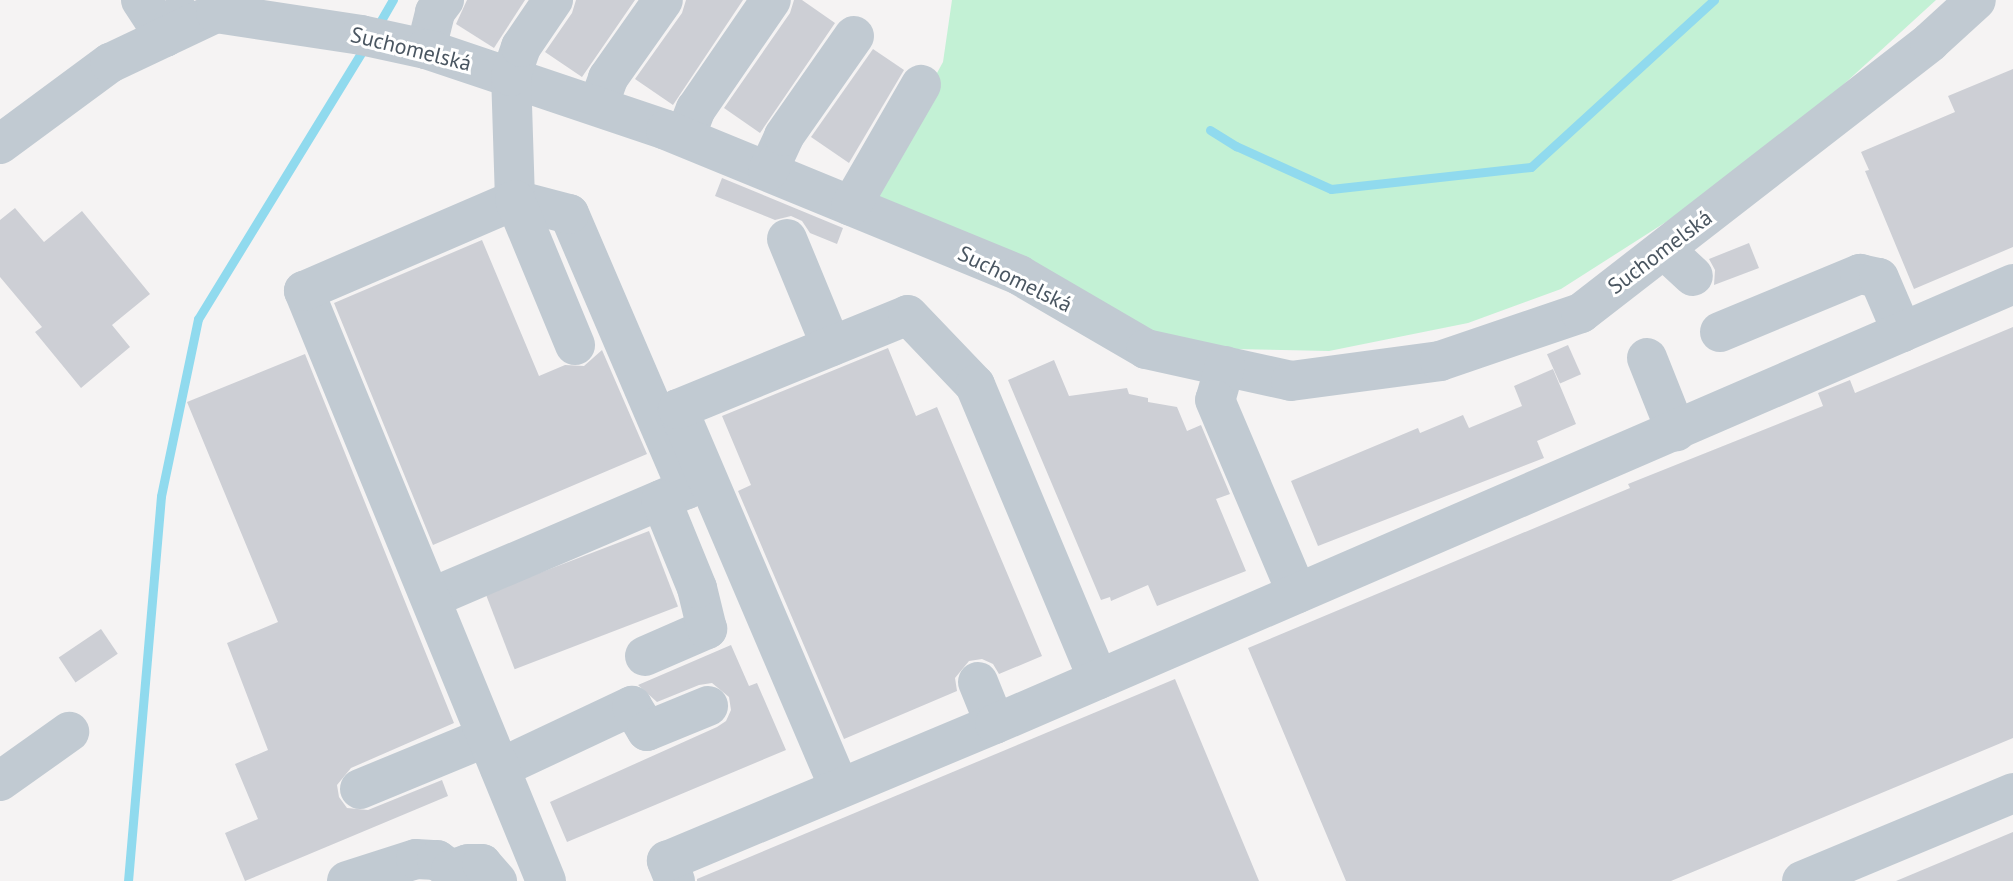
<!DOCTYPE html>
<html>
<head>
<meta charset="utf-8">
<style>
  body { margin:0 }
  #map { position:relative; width:2013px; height:881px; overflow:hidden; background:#f5f3f3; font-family:"PT Sans",sans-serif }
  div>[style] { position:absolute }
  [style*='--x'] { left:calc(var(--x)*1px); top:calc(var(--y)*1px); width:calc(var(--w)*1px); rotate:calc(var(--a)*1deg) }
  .green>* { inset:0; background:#c3f1d5 }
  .stream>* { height:9px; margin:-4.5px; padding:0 4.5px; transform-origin:4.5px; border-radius:4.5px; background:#90daee }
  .building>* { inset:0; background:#cdcfd5; transform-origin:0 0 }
  .minor>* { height:40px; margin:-20px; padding:0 20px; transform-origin:20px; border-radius:20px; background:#c1cad2 }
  span { translate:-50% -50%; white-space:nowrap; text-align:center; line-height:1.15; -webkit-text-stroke:6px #fff; paint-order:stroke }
  .street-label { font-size:22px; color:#4a5661 }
</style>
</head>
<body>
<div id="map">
  <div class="green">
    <i style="clip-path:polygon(952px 0,1936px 0,1820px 106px,1691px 206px,1561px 289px,1468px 323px,1329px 351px,1179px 348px,869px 197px,943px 62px)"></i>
  </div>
  <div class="stream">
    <i style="--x:376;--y:29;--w:34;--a:-60"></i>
    <i style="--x:1210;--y:130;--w:31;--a:32"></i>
    <i style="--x:1236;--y:146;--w:104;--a:24.4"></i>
    <i style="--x:1331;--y:189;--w:201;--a:-6.3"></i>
    <i style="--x:1531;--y:167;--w:248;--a:-42.4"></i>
    <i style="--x:128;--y:881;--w:386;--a:-85.1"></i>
    <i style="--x:161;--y:496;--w:181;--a:-78.2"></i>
    <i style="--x:198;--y:319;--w:321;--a:-58.5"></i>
  </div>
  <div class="building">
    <i style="clip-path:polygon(467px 0,525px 0,494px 48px,456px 24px)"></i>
    <i style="clip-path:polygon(576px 0,635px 0,582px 77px,545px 52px,572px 13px)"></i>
    <i style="clip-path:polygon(686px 0,743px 0,673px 105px,635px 79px,682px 13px)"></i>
    <i style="clip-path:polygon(794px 0,802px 0,835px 23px,760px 133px,724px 108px,790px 13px)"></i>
    <i style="clip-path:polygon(873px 49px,904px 70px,849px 163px,811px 137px)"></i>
    <i style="clip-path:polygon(2013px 69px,2013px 247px,1914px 289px,1865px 171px,1869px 170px,1861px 152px,1955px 112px,1948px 96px)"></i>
    <i style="clip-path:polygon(722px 178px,843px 228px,837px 244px,810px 233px,802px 221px,791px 216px,775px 220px,715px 196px)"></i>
    <i style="clip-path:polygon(15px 208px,44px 242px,82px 211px,150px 294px,112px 325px,130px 347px,81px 388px,35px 332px,42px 327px,0 277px,0 220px)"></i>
    <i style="clip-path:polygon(482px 240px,539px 376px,565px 365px,584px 366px,602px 350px,647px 454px,433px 545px,334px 303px)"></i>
    <i style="clip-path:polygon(1749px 243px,1759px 268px,1714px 285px,1715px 270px,1709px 259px)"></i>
    <i style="clip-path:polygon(2013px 327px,2013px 738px,1671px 881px,1346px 881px,1248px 648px,1630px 488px,1628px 484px,1823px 406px,1818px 393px,1850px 380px,1855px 393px)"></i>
    <i style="left:1568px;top:345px;width:32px;height:23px;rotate:66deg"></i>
    <i style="clip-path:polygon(888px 348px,916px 416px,937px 407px,1042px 656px,999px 674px,993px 664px,982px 659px,969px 661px,955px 678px,957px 691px,844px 739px,738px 491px,751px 485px,722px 416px)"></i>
    <i style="clip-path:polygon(305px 354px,454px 723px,351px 768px,337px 785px,339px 797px,347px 808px,368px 810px,442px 780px,448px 796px,245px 881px,225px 833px,258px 819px,235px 764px,268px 750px,227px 643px,278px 622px,187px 402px)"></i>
    <i style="clip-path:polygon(1054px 360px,1069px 396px,1127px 388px,1129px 394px,1148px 398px,1148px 402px,1177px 407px,1187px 431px,1201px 425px,1230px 494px,1216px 499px,1246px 571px,1157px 606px,1148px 585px,1111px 601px,1110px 597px,1101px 600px,1008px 380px)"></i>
    <i style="clip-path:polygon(1553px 369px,1576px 424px,1537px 441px,1544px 458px,1318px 546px,1291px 481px,1418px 428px,1420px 433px,1463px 415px,1469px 428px,1522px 406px,1514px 386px)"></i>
    <i style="left:649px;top:531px;width:81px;height:175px;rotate:69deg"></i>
    <i style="left:101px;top:629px;width:30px;height:51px;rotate:56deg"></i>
    <i style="clip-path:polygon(731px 645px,749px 686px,757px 683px,786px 750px,567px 842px,550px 802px,717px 727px,726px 721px,731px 710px,729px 697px,712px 683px,699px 685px,657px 702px,638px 685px)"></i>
    <i style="clip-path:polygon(1175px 679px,1259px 881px,697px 881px,697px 879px)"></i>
    <i style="clip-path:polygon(2013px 832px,2013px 881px,1896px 881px)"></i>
  </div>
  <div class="minor">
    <i style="--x:141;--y:0;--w:44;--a:57"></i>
    <i style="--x:165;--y:37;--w:27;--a:-57"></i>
    <i style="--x:426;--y:49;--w:38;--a:-76"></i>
    <i style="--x:435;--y:12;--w:15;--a:-53"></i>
    <i style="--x:598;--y:106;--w:30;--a:-70"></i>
    <i style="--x:608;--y:78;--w:95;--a:-54.8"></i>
    <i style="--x:685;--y:137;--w:30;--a:-69"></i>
    <i style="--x:696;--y:109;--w:132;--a:-55.5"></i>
    <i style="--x:0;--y:144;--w:137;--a:-36.4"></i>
    <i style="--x:110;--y:63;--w:117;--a:-25.3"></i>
    <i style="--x:216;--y:13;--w:147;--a:8.6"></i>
    <i style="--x:361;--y:35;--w:66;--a:12.2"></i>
    <i style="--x:426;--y:49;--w:253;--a:18.6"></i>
    <i style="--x:666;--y:130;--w:382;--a:22.3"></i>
    <i style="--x:1019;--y:275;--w:147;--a:30.2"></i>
    <i style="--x:1146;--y:349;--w:148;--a:12.4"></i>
    <i style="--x:1291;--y:381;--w:150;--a:-7.6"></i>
    <i style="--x:1440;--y:361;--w:149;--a:-18.8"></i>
    <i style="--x:1581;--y:313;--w:442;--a:-37.8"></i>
    <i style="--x:1930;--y:42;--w:62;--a:-42.4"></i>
    <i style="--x:768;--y:171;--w:38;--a:-65"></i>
    <i style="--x:784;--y:136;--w:122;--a:-55"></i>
    <i style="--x:851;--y:206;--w:140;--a:-60"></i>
    <i style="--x:787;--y:239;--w:116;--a:67.6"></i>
    <i style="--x:1665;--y:250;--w:38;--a:43"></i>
    <i style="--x:1720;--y:332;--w:152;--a:-22.5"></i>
    <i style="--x:1860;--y:274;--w:19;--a:12"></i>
    <i style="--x:1879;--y:278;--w:59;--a:66.9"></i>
    <i style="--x:1647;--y:358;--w:79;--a:68.3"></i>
    <i style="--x:1225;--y:366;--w:35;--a:106"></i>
    <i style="--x:1215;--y:400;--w:210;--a:67"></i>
    <i style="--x:431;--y:598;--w:278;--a:-23.1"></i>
    <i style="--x:687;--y:489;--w:299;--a:-113.2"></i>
    <i style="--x:569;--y:214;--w:56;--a:-165.5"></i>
    <i style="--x:515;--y:200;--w:124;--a:-91.8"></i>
    <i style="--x:511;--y:76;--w:31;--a:-71"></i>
    <i style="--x:521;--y:47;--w:57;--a:-55.8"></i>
    <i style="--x:645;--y:656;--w:68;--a:-23.5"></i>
    <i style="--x:707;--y:629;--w:42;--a:-103.7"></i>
    <i style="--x:697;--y:588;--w:95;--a:-112.2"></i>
    <i style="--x:978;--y:682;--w:45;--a:68"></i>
    <i style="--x:500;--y:768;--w:146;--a:-25.2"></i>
    <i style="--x:632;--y:706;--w:29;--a:59"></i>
    <i style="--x:647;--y:731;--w:66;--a:-22.3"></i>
    <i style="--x:0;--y:781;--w:85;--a:-35.4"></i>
    <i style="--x:839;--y:787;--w:411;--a:-113.1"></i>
    <i style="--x:678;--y:409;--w:248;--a:-22.2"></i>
    <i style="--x:908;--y:315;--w:97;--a:46.3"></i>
    <i style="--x:975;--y:385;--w:319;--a:67.3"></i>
    <i style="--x:360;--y:789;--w:136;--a:-22.4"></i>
    <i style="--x:347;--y:881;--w:72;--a:-17.7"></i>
    <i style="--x:416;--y:859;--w:21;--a:3"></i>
    <i style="--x:437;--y:860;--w:17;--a:36"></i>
    <i style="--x:451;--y:870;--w:18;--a:-19"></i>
    <i style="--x:468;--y:864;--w:14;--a:0"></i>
    <i style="--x:482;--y:864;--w:23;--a:49"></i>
    <i style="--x:546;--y:881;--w:638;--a:-112.3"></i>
    <i style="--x:304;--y:291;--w:230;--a:-23.3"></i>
    <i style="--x:515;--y:200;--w:157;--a:67.5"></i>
    <i style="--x:675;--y:881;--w:22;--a:-112"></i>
    <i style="--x:667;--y:861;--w:355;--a:-22.7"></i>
    <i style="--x:995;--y:724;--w:1109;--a:-23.37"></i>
    <i style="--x:1802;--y:881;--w:229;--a:-22.6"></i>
  </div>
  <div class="street-label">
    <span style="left:411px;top:49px;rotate:14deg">Suchomelská</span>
    <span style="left:1660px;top:252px;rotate:-37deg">Suchomelská</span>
    <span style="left:1015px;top:279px;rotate:26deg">Suchomelská</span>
  </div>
</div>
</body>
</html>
